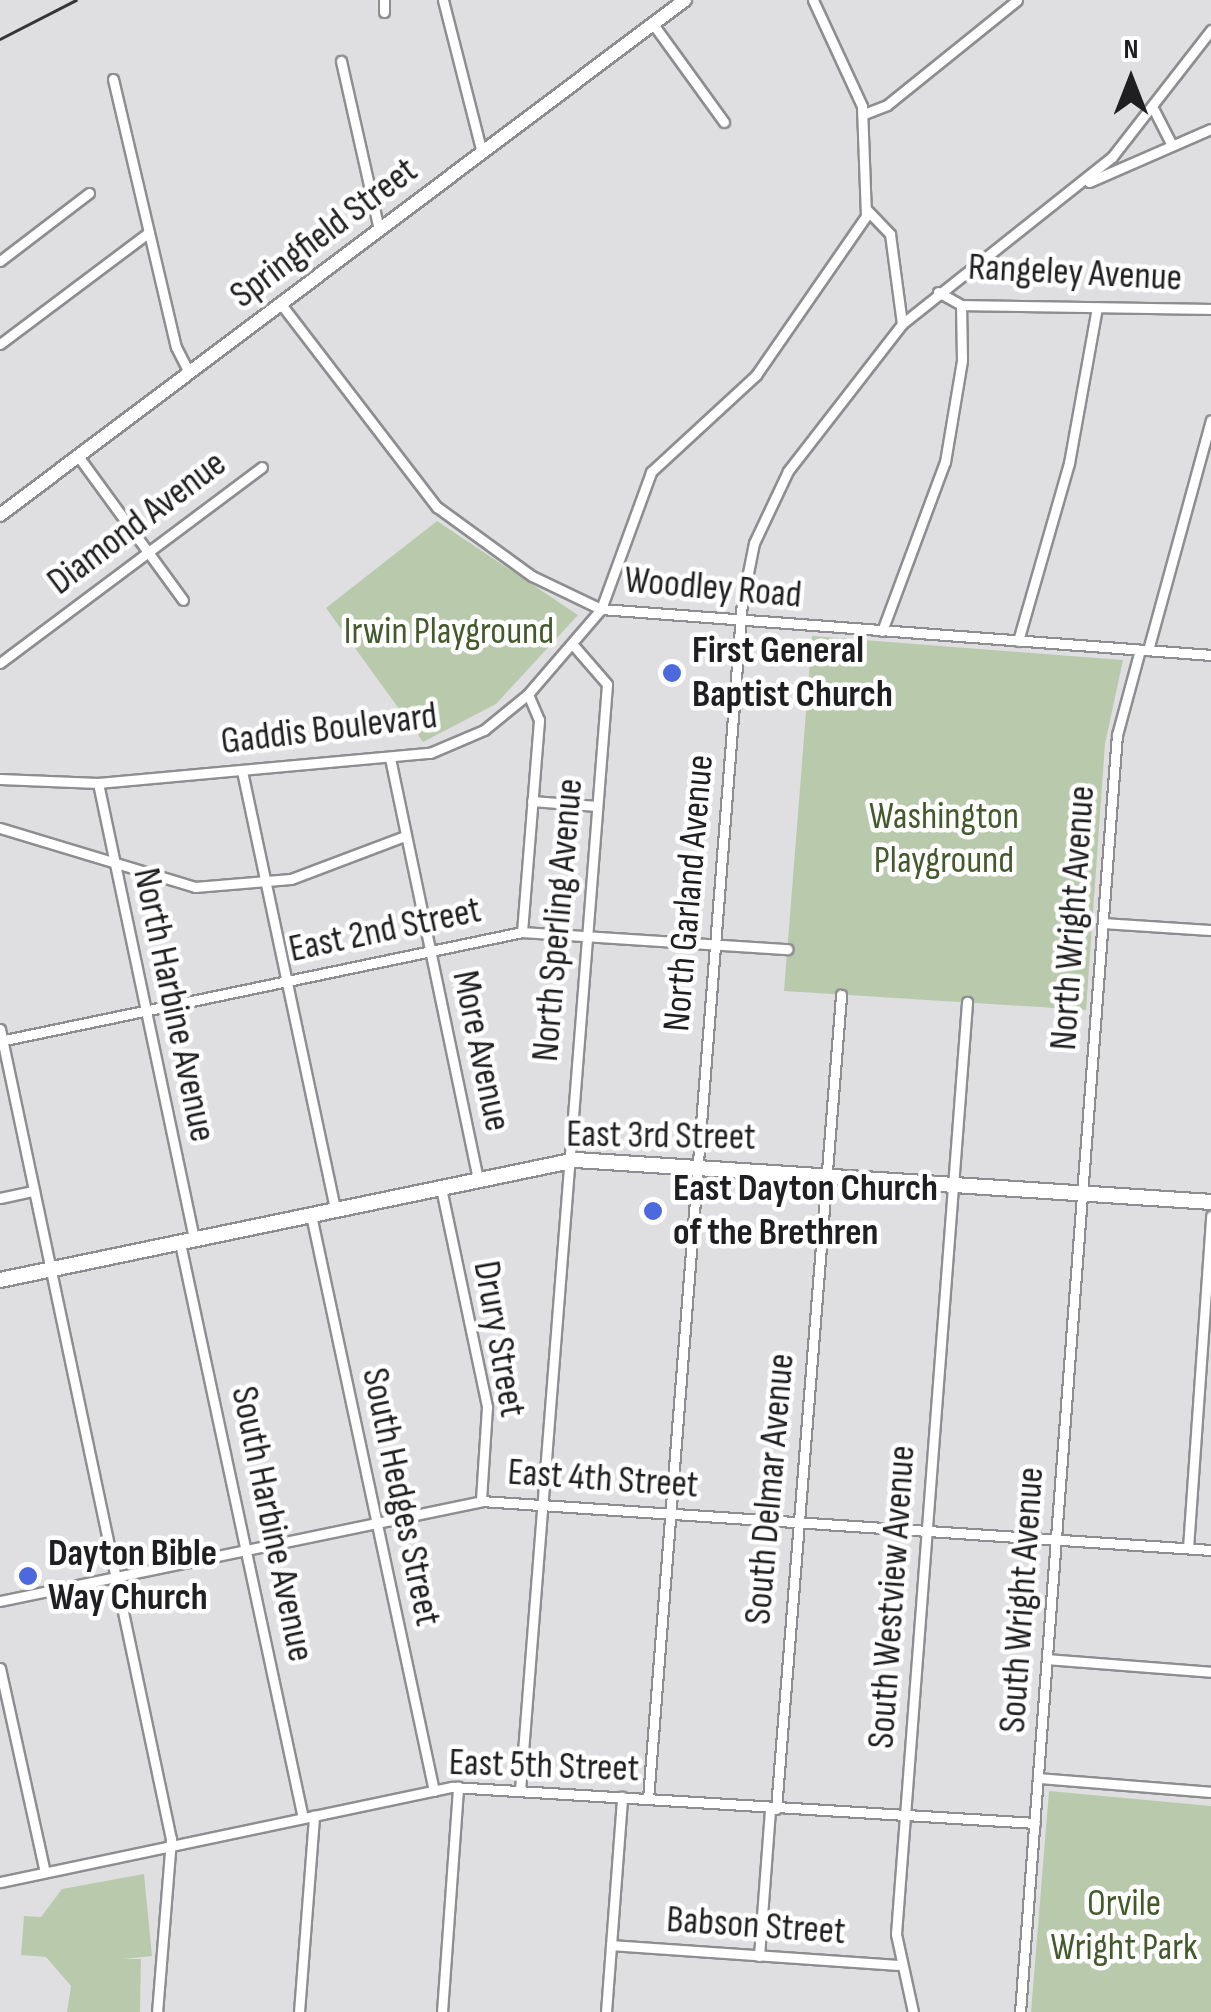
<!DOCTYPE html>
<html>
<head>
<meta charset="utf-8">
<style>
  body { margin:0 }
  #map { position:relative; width:1211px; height:2012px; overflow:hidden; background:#dfdfe2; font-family:"Sofia Sans Condensed",sans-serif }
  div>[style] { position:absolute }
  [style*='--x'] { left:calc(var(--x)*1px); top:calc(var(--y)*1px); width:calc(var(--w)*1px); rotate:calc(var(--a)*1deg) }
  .green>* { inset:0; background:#b9caac }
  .roads { filter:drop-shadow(2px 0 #8e8e91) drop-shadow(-2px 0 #8e8e91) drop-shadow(0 2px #8e8e91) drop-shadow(0 -2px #8e8e91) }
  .minor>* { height:9px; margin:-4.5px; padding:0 4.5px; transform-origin:4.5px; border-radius:4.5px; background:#fff }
  .secondary>* { height:12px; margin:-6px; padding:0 6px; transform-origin:6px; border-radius:6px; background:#fff }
  .primary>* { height:14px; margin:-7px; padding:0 7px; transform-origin:7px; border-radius:7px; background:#fff }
  .rail>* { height:2.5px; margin:-1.25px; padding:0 1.25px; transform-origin:1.25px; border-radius:1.25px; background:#353538 }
  .dots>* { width:28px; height:28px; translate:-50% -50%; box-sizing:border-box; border:5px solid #fff; border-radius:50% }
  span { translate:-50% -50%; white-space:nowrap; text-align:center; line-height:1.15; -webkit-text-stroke:9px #fff; paint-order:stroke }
  .street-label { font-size:38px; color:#1f1f21 }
  .park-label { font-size:38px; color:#435b2c }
  .poi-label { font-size:38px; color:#1f1f21; font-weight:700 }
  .left { translate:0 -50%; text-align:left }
  .north { position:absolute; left:1081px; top:30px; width:100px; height:100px; -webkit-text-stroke:8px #fff; paint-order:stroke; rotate:0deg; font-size:28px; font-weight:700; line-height:40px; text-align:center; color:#1f1f21 }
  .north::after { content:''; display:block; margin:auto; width:35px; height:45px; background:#1f1f21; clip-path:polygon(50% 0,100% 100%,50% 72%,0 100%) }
</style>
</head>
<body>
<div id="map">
  <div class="green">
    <i style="clip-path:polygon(437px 521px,578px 615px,496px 704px,423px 742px,326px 608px)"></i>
    <i style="clip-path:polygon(812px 636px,1123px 660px,1105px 744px,1086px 1010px,784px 991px)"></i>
    <i style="clip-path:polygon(1049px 1791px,1211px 1806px,1211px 2012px,1031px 2012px)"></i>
    <i style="clip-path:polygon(144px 1874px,152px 1956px,124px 1959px,141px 1959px,140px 2012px,67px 2012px,71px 1986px,46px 1957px,21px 1955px,24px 1916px,41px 1917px,62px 1889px)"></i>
  </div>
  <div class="roads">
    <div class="minor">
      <i style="--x:443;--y:0;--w:158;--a:75.7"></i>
      <i style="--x:384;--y:12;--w:12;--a:-90"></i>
      <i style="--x:653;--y:24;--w:121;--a:54.1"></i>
      <i style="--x:341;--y:61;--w:173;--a:77.3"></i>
      <i style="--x:113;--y:79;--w:275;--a:76.8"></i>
      <i style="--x:176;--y:347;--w:28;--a:63"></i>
      <i style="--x:1154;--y:110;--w:38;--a:63"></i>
      <i style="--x:864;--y:114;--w:25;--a:-21"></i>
      <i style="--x:887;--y:105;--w:167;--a:-38.9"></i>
      <i style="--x:1089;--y:182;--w:133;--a:-23.5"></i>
      <i style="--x:868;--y:211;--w:32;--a:46"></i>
      <i style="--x:890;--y:234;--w:91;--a:82.4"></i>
      <i style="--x:0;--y:261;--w:112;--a:-37.4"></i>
      <i style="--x:938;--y:292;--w:26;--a:29"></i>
      <i style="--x:961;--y:305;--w:250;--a:0.9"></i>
      <i style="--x:281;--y:304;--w:256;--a:52.5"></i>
      <i style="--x:437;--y:507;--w:117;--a:36"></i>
      <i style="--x:532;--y:576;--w:76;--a:25.6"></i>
      <i style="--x:601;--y:609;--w:612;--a:4.31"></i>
      <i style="--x:0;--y:344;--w:186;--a:-36.9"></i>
      <i style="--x:78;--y:456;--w:178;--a:53.9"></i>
      <i style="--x:882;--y:631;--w:180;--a:-69.6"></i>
      <i style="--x:945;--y:462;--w:103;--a:-80.5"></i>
      <i style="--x:962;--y:360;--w:55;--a:-91"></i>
      <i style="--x:1018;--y:641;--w:185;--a:-74"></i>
      <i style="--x:1069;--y:463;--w:158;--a:-79.8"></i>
      <i style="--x:1148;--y:650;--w:238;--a:-74.7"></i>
      <i style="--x:0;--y:663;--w:327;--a:-36.8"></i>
      <i style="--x:390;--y:758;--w:431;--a:78.2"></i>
      <i style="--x:242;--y:771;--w:449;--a:78"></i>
      <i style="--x:0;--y:779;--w:98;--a:2.3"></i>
      <i style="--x:98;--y:783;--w:333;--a:-5.2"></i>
      <i style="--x:430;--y:753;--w:59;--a:-23.1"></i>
      <i style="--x:484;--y:730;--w:57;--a:-39.3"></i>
      <i style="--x:528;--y:694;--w:112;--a:-49.3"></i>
      <i style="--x:601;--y:609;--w:146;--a:-69.9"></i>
      <i style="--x:651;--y:472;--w:143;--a:-42.7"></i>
      <i style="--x:756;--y:375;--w:193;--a:-55.3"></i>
      <i style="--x:866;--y:216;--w:110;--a:-92.1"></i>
      <i style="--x:862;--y:106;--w:117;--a:-114.8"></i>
      <i style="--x:98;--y:783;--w:466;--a:78.1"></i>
      <i style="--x:532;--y:801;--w:65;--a:4.4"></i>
      <i style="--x:0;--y:828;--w:204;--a:16.8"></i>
      <i style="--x:195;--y:887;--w:96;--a:-4.8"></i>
      <i style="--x:291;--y:879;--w:122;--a:-20.7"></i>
      <i style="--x:1103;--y:923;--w:108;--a:3.7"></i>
      <i style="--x:522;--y:932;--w:213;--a:-85.4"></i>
      <i style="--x:539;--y:720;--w:28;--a:-113"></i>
      <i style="--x:0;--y:1029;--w:828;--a:78.08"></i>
      <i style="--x:171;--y:1839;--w:174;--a:94.6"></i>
      <i style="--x:0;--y:1041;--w:533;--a:-11.79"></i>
      <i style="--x:522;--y:932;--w:266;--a:3.7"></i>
      <i style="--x:441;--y:1188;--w:224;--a:78.1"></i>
      <i style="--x:487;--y:1407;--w:94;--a:93.7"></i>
      <i style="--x:0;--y:1198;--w:35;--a:-12"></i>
      <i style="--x:311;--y:1215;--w:589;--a:77.95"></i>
      <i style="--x:180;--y:1243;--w:588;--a:77.93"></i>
      <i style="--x:1188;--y:1548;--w:333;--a:-86"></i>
      <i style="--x:0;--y:1601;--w:491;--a:-11.7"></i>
      <i style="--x:481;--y:1501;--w:732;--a:3.84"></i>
      <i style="--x:1047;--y:1659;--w:165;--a:4.5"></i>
      <i style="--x:0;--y:1668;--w:209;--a:77.6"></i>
      <i style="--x:1038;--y:1778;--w:174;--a:4.6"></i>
      <i style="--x:520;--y:1790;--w:1109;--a:-85.5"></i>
      <i style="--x:607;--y:684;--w:49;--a:-130.9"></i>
      <i style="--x:648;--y:1799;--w:1200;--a:-85.51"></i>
      <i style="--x:742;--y:603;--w:61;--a:-78.7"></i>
      <i style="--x:754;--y:543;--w:80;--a:-64.7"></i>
      <i style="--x:788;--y:471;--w:186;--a:-52.2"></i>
      <i style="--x:902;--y:324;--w:268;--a:-38.5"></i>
      <i style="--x:1112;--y:157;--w:161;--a:-52.1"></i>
      <i style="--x:776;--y:1809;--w:817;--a:-85.43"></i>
      <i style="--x:0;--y:1882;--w:462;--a:-11.9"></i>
      <i style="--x:452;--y:1787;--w:584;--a:3.53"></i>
      <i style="--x:611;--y:1945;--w:287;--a:4"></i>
      <i style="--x:759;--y:1956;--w:148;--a:-85.7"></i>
      <i style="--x:299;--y:2012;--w:197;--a:-85.6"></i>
      <i style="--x:442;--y:2012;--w:226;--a:-85.9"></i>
      <i style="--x:606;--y:2012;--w:216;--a:-85.7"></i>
      <i style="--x:913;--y:2012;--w:80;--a:-102.3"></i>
      <i style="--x:896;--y:1934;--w:935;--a:-85.64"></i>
      <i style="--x:1020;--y:2012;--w:1281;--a:-85.66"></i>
      <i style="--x:1117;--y:735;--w:88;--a:-74.9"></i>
    </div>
    <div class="secondary">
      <i style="--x:0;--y:515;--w:857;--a:-36.94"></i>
    </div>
    <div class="primary">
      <i style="--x:0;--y:1280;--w:588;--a:-11.77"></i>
      <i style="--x:576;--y:1160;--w:636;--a:3.78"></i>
    </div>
  </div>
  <div class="rail">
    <i style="--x:0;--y:39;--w:85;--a:-27.2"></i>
  </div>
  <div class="dots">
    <i style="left:672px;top:673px;background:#4c6ade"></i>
    <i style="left:653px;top:1211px;background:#4c6ade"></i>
    <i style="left:28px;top:1576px;background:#4c6ade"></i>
  </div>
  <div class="street-label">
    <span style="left:324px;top:233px;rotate:-37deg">Springfield Street</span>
    <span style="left:1075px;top:273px;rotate:3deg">Rangeley Avenue</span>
    <span style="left:137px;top:523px;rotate:-37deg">Diamond Avenue</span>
    <span style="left:713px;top:588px;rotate:5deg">Woodley Road</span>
    <span style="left:329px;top:729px;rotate:-7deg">Gaddis Boulevard</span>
    <span style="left:689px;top:893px;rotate:-85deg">North Garland Avenue</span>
    <span style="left:1073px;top:918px;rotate:-86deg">North Wright Avenue</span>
    <span style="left:558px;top:920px;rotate:-85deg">North Sperling Avenue</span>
    <span style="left:385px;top:930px;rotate:-12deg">East 2nd Street</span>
    <span style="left:174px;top:1005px;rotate:78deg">North Harbine Avenue</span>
    <span style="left:481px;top:1051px;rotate:78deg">More Avenue</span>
    <span style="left:661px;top:1136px;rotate:1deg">East 3rd Street</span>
    <span style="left:499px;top:1339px;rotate:80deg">Drury Street</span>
    <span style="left:603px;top:1479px;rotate:4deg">East 4th Street</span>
    <span style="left:770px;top:1489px;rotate:-85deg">South Delmar Avenue</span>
    <span style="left:401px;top:1497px;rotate:78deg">South Hedges Street</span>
    <span style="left:272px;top:1524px;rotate:78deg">South Harbine Avenue</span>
    <span style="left:892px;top:1597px;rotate:-86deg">South Westview Avenue</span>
    <span style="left:1022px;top:1600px;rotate:-86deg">South Wright Avenue</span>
    <span style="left:544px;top:1766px;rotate:2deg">East 5th Street</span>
    <span style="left:756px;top:1926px;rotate:4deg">Babson Street</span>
  </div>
  <div class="park-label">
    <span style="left:449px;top:632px">Irwin Playground</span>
    <span style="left:944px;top:839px">Washington<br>Playground</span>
    <span style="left:1124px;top:1926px">Orvile<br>Wright Park</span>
  </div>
  <div class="poi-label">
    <span class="left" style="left:692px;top:673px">First General<br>Baptist Church</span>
    <span class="left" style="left:673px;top:1211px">East Dayton Church<br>of the Brethren</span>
    <span class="left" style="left:48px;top:1576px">Dayton Bible<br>Way Church</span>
  </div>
  <div class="north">N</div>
</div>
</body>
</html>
